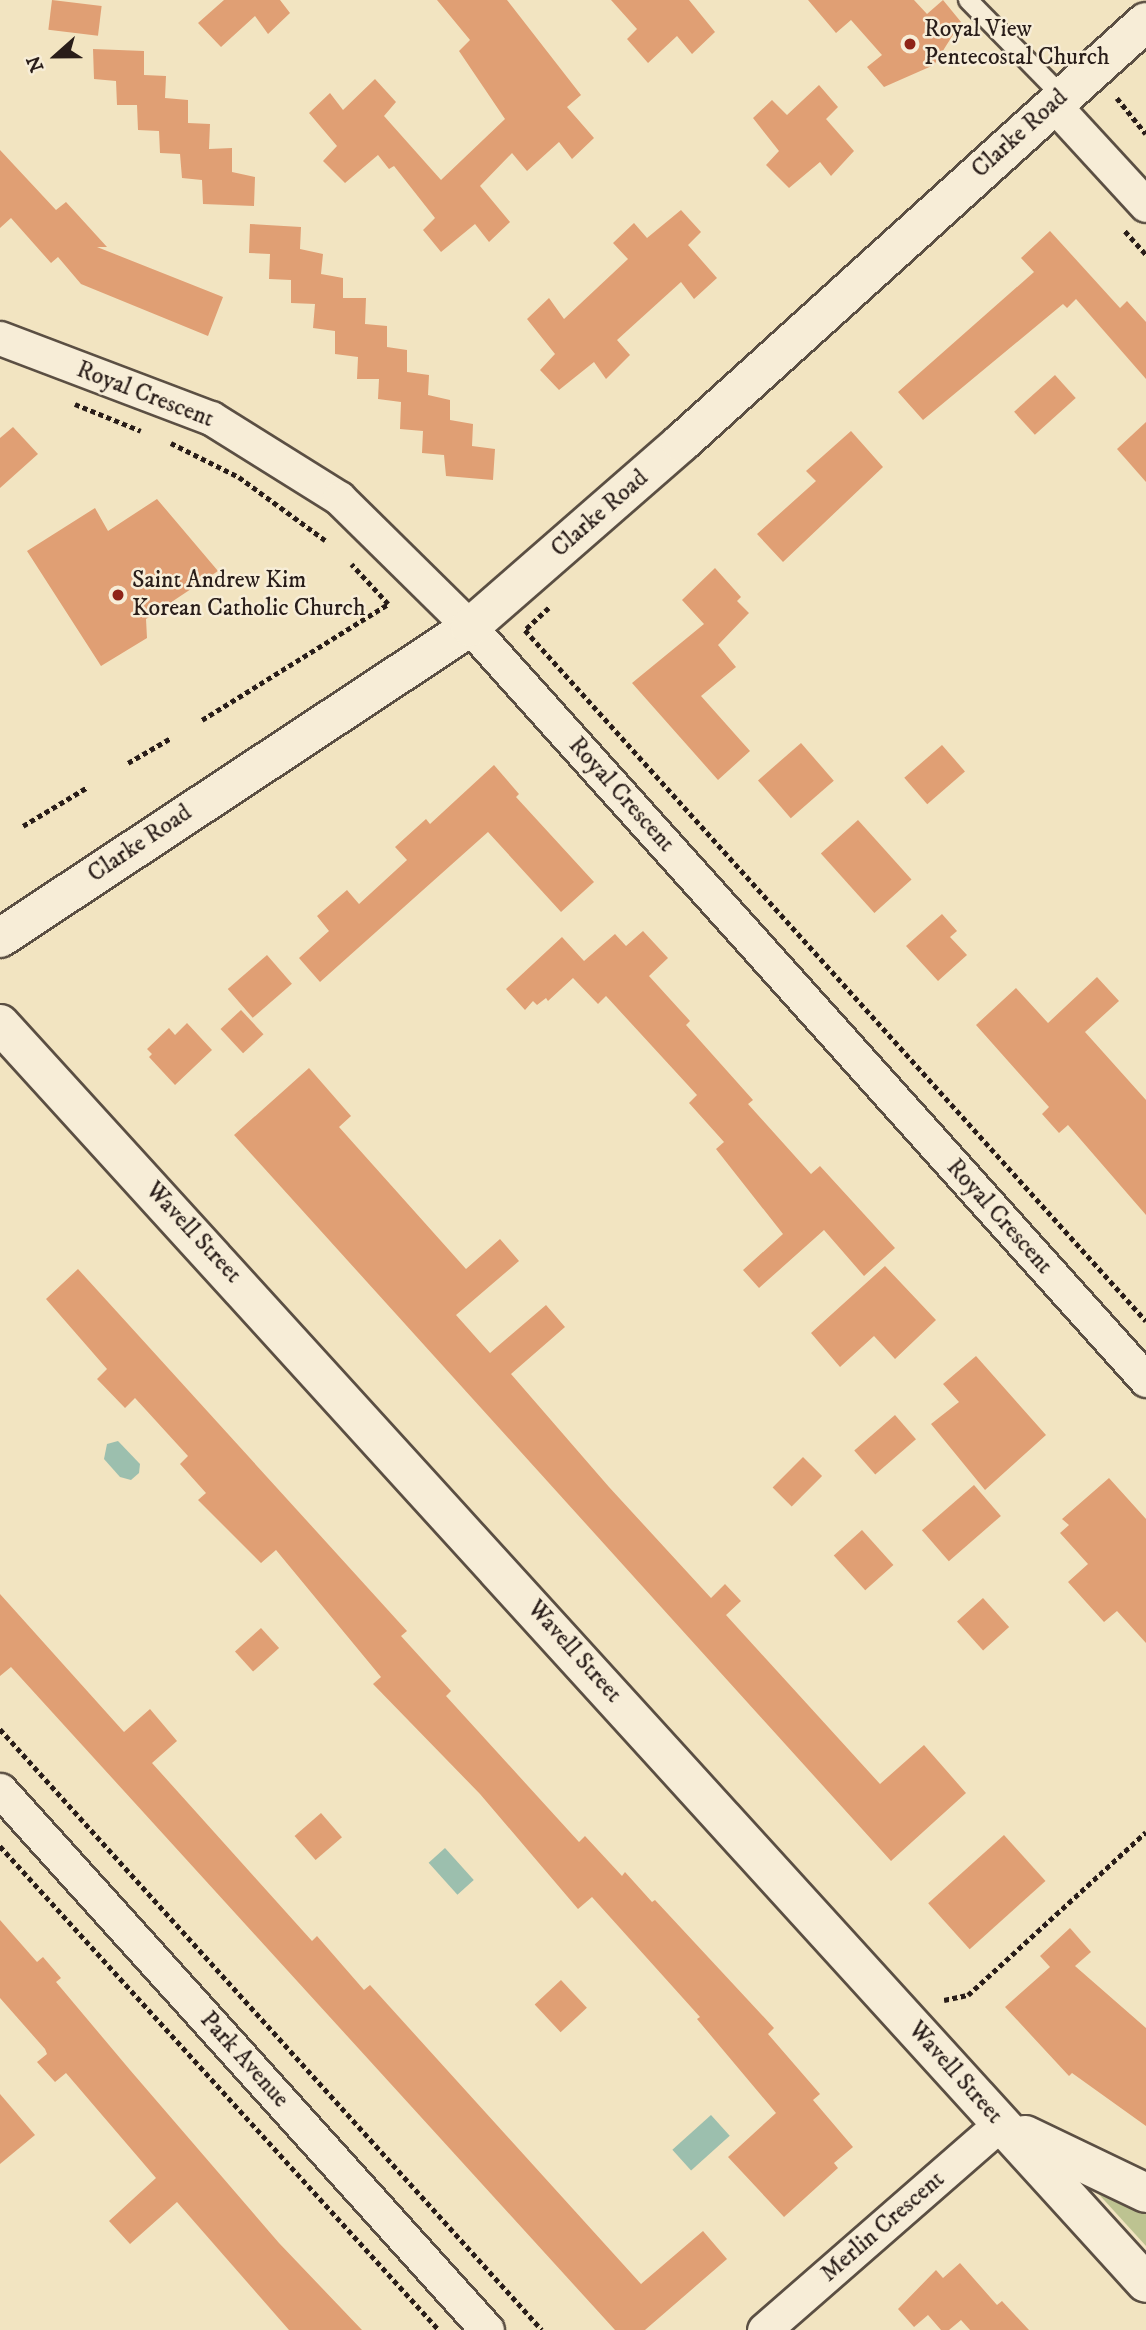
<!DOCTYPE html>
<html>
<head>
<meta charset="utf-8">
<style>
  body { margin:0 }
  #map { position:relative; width:1146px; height:2330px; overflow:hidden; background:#f2e4c1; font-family:"IM FELL DW Pica",serif }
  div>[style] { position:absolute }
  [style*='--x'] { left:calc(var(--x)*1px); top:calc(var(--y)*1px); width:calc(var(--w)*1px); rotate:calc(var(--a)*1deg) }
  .green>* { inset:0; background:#bdc391 }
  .water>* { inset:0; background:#9cbfae; transform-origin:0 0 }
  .building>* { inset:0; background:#e09f74; transform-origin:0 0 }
  .path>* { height:4.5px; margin-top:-2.25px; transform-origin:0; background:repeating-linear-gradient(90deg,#291d19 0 5px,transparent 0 8.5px) }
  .roads { filter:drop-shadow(2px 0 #5b4f43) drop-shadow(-2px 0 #5b4f43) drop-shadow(0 2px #5b4f43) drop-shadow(0 -2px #5b4f43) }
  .lane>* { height:18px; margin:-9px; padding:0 9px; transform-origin:9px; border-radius:9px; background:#f7edd7 }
  .street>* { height:33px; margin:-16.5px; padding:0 16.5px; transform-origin:16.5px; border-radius:16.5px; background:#f7edd7 }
  .secondary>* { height:38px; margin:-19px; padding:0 19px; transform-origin:19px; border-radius:19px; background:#f7edd7 }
  .dots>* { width:19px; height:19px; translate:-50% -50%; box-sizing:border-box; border:4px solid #f7edd7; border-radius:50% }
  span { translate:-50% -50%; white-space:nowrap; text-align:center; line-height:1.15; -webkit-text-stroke:5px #f7edd7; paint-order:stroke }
  .poi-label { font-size:24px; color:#291d19 }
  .left { translate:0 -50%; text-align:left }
  .street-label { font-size:24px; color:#291d19 }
  .north { position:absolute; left:21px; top:21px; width:70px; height:70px; -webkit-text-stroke:5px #f7edd7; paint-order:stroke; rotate:249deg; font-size:19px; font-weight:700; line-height:28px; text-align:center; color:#291d19 }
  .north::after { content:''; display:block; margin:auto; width:24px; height:32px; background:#291d19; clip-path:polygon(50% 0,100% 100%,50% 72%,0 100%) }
</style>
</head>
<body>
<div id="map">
  <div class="green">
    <i style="clip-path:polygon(1084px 2178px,1146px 2205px,1146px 2246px)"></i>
  </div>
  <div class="water">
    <i style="clip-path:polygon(118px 1441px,140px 1464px,139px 1473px,131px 1480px,120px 1477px,104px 1459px,107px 1444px)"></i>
    <i style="left:445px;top:1848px;width:43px;height:22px;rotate:48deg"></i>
    <i style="left:711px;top:2115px;width:28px;height:52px;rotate:48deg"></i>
  </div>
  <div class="building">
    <i style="left:52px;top:0;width:50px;height:30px;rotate:7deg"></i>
    <i style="clip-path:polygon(224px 0,280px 0,290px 13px,268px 34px,255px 16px,221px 47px,198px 23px)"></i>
    <i style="clip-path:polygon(437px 0,507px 0,581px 95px,567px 107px,594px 138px,572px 159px,559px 142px,527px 171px,512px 153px,480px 186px,510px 222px,489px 242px,475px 224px,441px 252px,423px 230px,435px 218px,394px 166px,389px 169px,378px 155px,345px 183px,323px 161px,337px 146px,309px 113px,330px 93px,343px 110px,375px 79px,396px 102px,384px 116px,441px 180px,505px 119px,459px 51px,470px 40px)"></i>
    <i style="clip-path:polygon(611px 0,689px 0,715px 32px,692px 54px,677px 36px,648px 63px,627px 39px,637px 29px)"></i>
    <i style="clip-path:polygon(808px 0,914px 0,927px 14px,943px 0,961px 22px,934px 65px,884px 87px,867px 67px,882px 55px,851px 20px,836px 33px)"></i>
    <i style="clip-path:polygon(93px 49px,144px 51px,144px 75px,166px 76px,165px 98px,188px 100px,188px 123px,210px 124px,209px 149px,232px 148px,232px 172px,255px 177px,254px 206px,203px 204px,202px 180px,182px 178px,180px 154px,160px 153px,159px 131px,138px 130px,137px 105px,117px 105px,116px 81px,94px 79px)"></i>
    <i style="clip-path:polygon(819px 85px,838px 107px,826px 119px,854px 151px,831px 176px,820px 162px,789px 188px,766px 165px,779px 151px,753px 118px,772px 100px,787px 115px)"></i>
    <i style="clip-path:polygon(0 150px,56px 210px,66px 202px,107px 247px,97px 247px,223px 297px,208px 336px,81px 284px,58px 257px,51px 263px,11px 218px,0 228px)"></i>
    <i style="clip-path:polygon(681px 210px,701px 232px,688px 245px,717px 278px,694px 299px,681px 282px,617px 340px,630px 355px,606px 379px,594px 362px,559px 390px,540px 370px,555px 354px,527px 319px,549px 298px,564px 319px,628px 259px,613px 243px,634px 223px,647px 238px)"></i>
    <i style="clip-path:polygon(250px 224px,301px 227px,300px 249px,323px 254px,321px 274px,343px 278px,343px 298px,366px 298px,365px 324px,387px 326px,387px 347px,407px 350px,407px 372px,429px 375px,428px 395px,450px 400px,450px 420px,473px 424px,472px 446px,495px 449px,493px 480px,446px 476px,444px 455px,422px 453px,423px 431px,400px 429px,401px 402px,378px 399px,379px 379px,357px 379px,358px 357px,335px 354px,335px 331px,313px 328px,315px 304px,291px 303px,291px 280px,269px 279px,270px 254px,249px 253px)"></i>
    <i style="clip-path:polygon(1050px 231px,1120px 308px,1127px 301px,1146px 322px,1146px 379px,1076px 299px,1067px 308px,1063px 304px,923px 420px,898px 392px,1034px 272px,1021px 258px)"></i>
    <i style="left:1055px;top:375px;width:31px;height:55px;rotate:48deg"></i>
    <i style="clip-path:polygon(1146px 422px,1146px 482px,1117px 449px)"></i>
    <i style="clip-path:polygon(13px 427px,38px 454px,0 488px,0 438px)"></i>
    <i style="clip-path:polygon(851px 431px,883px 467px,783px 562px,757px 534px,816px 481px,806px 471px)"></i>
    <i style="clip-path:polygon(157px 499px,218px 571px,146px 619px,147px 638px,101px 666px,27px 551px,95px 508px,108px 531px)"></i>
    <i style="clip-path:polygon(715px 568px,741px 597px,737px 601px,749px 613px,718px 645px,736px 667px,701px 696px,750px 751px,718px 780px,632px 683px,704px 624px,682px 600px)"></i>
    <i style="left:801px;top:743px;width:50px;height:57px;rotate:49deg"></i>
    <i style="left:942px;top:745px;width:35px;height:50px;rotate:49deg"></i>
    <i style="clip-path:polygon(494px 765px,519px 794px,516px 797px,594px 882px,561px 912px,488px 832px,320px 982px,299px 958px,329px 931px,317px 916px,347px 890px,359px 904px,407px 860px,395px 847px,426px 819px,430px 824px)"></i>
    <i style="left:858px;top:820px;width:80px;height:50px;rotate:48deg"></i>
    <i style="clip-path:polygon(942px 914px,957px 931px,950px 937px,967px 955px,938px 981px,906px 946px)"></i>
    <i style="clip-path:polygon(643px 931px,668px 958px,649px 976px,690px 1021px,686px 1025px,753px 1100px,748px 1104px,811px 1174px,820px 1166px,895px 1248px,864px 1276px,824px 1230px,759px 1288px,743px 1270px,783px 1234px,716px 1149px,724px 1142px,689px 1103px,697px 1095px,606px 996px,598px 1004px,573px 978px,548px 1001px,546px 998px,537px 1005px,533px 1001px,525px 1010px,506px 989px,562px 937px,584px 961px,615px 934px,626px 946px)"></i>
    <i style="left:267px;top:955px;width:38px;height:52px;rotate:49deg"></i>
    <i style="clip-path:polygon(1097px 977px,1119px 1001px,1085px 1032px,1146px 1100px,1146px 1215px,1068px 1125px,1059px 1133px,1042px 1114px,1049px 1107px,976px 1025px,1016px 988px,1048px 1023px)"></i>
    <i style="left:241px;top:1010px;width:33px;height:28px;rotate:47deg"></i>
    <i style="clip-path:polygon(187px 1023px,212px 1050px,175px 1085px,149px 1057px,152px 1054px,147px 1049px,169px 1028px,175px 1035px)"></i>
    <i style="clip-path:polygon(309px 1068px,351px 1116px,339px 1127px,466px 1269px,500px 1239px,519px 1261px,456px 1315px,490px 1353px,546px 1305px,565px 1327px,511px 1374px,609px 1487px,711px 1598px,725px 1584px,741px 1601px,726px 1615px,880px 1784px,924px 1745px,966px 1793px,891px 1861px,234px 1135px)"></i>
    <i style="clip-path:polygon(885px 1266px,936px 1320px,895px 1359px,874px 1336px,840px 1367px,811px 1333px)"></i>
    <i style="clip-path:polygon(78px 1269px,407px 1631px,401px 1636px,451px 1691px,446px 1696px,579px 1842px,585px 1836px,622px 1876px,625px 1872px,652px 1902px,655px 1900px,774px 2028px,768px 2034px,820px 2094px,813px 2100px,853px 2147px,834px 2163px,838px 2168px,784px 2217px,728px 2157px,776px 2113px,697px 2019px,700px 2017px,592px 1897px,578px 1909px,480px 1794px,373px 1684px,381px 1677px,276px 1550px,261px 1563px,198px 1500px,206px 1493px,180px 1464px,188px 1456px,135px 1398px,125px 1408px,97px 1379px,107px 1369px,46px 1299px)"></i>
    <i style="clip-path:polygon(976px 1356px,1046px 1435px,985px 1490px,931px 1424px,959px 1402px,943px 1384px)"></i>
    <i style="left:895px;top:1415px;width:32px;height:54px;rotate:49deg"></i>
    <i style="left:803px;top:1457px;width:27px;height:43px;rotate:45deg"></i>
    <i style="clip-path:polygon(1109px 1478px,1146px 1519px,1146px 1643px,1117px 1611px,1104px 1622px,1068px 1582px,1088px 1564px,1060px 1533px,1069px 1525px,1062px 1519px)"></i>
    <i style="left:974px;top:1485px;width:41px;height:69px;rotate:49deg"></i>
    <i style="left:862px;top:1530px;width:47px;height:38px;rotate:48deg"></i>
    <i style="clip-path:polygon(0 1594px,124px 1732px,150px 1709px,177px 1741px,152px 1763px,312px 1941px,317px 1936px,364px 1990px,370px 1985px,641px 2284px,703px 2231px,727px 2259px,645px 2330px,615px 2330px,11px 1667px,0 1676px)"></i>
    <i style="left:983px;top:1598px;width:39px;height:35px;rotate:48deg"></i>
    <i style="left:261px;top:1628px;width:27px;height:35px;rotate:48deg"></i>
    <i style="left:321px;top:1813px;width:32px;height:35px;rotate:49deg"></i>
    <i style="left:1004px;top:1835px;width:62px;height:102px;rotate:48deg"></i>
    <i style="clip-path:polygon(0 1920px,37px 1962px,43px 1957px,61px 1978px,56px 1982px,130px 2070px,279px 2243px,362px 2330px,289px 2330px,177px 2202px,130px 2244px,109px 2221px,156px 2178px,66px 2073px,55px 2082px,37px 2062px,47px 2054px,45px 2049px,0 1998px)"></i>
    <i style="clip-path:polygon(1070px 1928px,1091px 1952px,1075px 1966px,1146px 2028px,1146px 2126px,1072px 2073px,1069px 2076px,1005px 2007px,1050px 1967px,1040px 1956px)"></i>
    <i style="left:561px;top:1980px;width:38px;height:36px;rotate:47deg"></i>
    <i style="clip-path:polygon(0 2094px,35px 2135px,0 2164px)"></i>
    <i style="clip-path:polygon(960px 2263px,997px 2305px,1002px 2301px,1029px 2330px,970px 2330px,961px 2320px,949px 2330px,941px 2330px,928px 2315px,914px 2327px,898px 2309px,936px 2270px,943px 2278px)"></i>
  </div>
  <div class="path">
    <i style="--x:1117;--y:98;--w:46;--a:51.1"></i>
    <i style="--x:1125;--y:231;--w:31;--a:48"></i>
    <i style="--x:75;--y:404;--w:71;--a:22.2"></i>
    <i style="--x:171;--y:443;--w:76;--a:26.6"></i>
    <i style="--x:239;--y:477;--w:107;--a:36.2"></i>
    <i style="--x:549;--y:608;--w:33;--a:137"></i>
    <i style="--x:525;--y:630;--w:929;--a:48.05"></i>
    <i style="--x:202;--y:720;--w:219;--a:-31.9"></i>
    <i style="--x:388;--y:604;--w:54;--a:-132.8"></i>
    <i style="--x:128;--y:763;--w:48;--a:-30.3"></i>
    <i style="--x:23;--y:826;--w:74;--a:-31.1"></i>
    <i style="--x:0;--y:1729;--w:809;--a:47.95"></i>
    <i style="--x:0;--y:1846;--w:653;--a:47.79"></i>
    <i style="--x:944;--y:2000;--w:25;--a:-12"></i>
    <i style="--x:968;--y:1995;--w:241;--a:-42.5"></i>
  </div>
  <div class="roads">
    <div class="lane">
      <i style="--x:968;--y:0;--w:134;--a:45.6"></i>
    </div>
    <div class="street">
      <i style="--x:1053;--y:104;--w:137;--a:47.4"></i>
      <i style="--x:0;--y:338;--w:226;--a:20.8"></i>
      <i style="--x:211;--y:418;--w:151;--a:32"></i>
      <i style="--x:339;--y:498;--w:184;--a:44.6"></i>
      <i style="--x:470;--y:627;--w:1012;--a:48.08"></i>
      <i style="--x:0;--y:1790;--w:727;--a:47.95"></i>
      <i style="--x:764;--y:2330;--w:315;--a:-41.1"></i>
    </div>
    <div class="secondary">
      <i style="--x:0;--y:938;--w:564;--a:-33.49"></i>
      <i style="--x:470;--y:627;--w:280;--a:-41.1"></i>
      <i style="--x:681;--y:443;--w:627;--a:-42.16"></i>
      <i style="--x:0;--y:1024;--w:1702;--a:47.69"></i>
      <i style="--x:1025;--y:2135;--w:134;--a:25.6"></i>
    </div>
  </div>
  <div class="dots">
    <i style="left:910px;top:44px;background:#8f2418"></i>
    <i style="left:118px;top:595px;background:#8f2418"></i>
  </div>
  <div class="poi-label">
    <span class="left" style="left:924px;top:44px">Royal View<br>Pentecostal Church</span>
    <span class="left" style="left:132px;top:595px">Saint Andrew Kim<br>Korean Catholic Church</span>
  </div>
  <div class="street-label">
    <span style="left:1020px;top:134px;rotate:-42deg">Clarke Road</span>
    <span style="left:145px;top:395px;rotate:21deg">Royal Crescent</span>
    <span style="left:600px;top:514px;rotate:-41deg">Clarke Road</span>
    <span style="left:621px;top:795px;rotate:48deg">Royal Crescent</span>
    <span style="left:140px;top:844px;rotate:-34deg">Clarke Road</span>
    <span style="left:999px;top:1217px;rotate:48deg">Royal Crescent</span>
    <span style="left:193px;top:1233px;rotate:47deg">Wavell Street</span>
    <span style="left:574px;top:1652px;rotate:48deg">Wavell Street</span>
    <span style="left:244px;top:2060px;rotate:48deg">Park Avenue</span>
    <span style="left:955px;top:2073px;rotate:48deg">Wavell Street</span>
    <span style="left:883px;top:2227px;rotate:-41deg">Merlin Crescent</span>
  </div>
  <div class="north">N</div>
</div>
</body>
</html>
